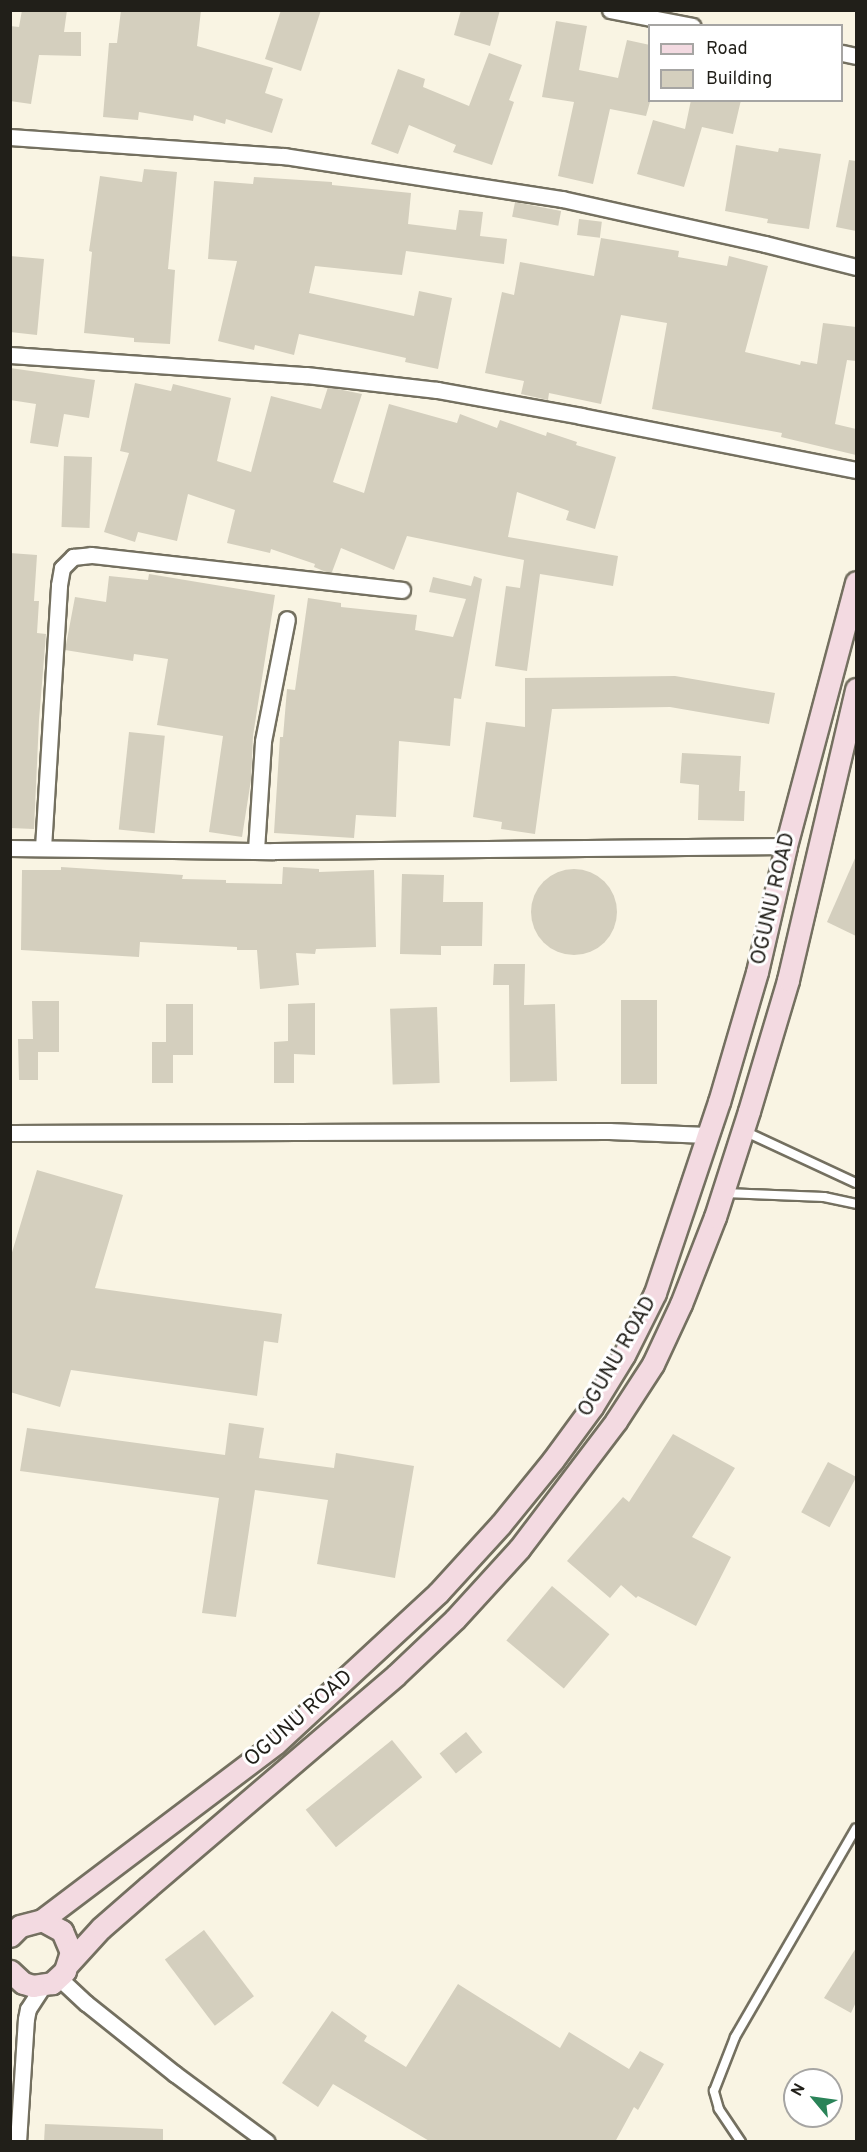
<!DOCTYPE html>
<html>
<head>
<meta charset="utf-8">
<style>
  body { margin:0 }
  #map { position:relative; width:867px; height:2152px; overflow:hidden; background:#f9f4e3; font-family:Overpass,sans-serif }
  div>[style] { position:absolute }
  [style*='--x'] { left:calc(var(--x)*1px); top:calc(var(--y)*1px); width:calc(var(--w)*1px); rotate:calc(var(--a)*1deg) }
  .building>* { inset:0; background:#d4cfbe; transform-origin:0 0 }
  .round { border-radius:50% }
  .roads { filter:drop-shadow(2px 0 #747060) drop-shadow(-2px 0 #747060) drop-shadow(0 2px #747060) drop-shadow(0 -2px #747060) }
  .service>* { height:8px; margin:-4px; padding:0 4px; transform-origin:4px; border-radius:4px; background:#fff }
  .minor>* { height:15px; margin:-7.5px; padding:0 7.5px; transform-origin:7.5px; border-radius:7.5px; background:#fff }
  .secondary>* { height:21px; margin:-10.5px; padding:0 10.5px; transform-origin:10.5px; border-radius:10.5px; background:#f3dae1 }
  span { translate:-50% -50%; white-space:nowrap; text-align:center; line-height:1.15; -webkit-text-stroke:6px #fff; paint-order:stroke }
  .street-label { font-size:21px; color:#211f19 }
  .frame { position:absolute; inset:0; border:12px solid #211f19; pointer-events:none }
  .legend { position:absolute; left:648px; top:24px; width:195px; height:78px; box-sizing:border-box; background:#fff; border:2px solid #a6a5a3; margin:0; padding:8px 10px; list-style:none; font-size:18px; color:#211f19 }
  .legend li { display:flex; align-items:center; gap:12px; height:30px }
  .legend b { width:30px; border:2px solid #a6a5a3 }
  .north { position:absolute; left:783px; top:2068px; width:60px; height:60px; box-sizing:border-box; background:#fff; border:2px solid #a6a5a3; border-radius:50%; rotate:299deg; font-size:16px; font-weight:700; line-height:24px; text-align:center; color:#211f19 }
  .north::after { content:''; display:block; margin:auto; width:21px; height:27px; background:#2a8358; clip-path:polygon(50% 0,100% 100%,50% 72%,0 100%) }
</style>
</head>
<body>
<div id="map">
  <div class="building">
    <i style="clip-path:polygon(22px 10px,67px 10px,64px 32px,81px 32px,81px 56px,39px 55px,31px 104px,10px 101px,10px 26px,19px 27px)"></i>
    <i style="clip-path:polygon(121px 10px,201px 10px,197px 46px,273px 68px,265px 93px,283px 99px,272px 133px,226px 119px,225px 124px,194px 115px,193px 121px,139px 112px,138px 120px,103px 117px,109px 43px,117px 43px)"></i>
    <i style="clip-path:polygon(281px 10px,321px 10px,301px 71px,265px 59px)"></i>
    <i style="clip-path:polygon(461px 10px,500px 10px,490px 46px,454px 35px)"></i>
    <i style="clip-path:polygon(556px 21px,587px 26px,579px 70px,618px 78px,627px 40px,650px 45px,650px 102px,646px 116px,610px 109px,593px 184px,558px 176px,574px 102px,542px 97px)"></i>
    <i style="clip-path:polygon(489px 53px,522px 65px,509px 100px,514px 102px,492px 165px,453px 152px,456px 145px,409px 125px,398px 154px,371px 144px,398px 69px,425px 79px,423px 87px,469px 106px)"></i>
    <i style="clip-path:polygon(691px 100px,741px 100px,733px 134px,702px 127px,684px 187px,637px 174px,653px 120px,685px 129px)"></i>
    <i style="clip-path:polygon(736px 145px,778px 152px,779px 148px,821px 154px,809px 229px,767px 223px,768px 219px,725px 211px)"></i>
    <i style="clip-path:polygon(849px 160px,856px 161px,856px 231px,836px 227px)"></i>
    <i style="clip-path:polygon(144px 169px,177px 172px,168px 269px,175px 270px,170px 344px,134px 342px,134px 338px,84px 333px,92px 252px,89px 251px,100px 176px,142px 182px)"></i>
    <i style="clip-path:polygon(254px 177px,332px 182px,332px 185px,411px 193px,408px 224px,456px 230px,459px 210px,483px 212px,480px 236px,507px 239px,504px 264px,406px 251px,402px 275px,315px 266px,309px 293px,414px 316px,419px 291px,452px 298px,438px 369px,405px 362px,406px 358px,299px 334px,294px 355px,255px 345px,254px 350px,218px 341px,237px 261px,208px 259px,214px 181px,253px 184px)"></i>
    <i style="left:515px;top:202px;width:47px;height:15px;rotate:11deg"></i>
    <i style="left:579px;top:219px;width:23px;height:16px;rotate:7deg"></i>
    <i style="clip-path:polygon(601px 238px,679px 251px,678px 257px,727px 266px,729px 256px,768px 266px,745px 352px,800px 365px,801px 361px,817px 364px,823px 323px,856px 327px,856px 361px,847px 360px,835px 424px,856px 429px,856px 455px,781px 437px,782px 433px,652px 409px,667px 323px,621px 315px,601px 404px,549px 393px,548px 400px,521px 394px,524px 381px,485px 373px,502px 292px,514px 295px,520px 262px,594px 276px)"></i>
    <i style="clip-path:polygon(10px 256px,44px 259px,37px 335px,10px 332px)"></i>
    <i style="clip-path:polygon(10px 368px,95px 380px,89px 418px,64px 414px,58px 447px,30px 443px,36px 404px,10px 400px)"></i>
    <i style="clip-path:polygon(135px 383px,171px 391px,173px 384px,231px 398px,217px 461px,251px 472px,271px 396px,321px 409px,328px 387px,362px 394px,333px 482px,364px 493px,389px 404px,457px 423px,460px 414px,497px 428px,500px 420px,546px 436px,547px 432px,577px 442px,576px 445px,616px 457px,595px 529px,566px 520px,569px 511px,517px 492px,508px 537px,618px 556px,613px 586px,540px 574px,527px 671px,495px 666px,506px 586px,520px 588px,524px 560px,407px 536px,394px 570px,341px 548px,332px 572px,326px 572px,314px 567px,315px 564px,271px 549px,270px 553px,227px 543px,235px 510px,188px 494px,177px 541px,138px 532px,135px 542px,104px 532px,129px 453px,120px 451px)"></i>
    <i style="left:64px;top:456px;width:28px;height:71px;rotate:2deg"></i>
    <i style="clip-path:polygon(10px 553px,37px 555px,34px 601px,39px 601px,37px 633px,46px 634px,39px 720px,34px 829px,10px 828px)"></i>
    <i style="clip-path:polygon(149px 574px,275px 595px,253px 736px,251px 780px,242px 837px,209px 832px,223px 736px,157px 725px,168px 659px,134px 654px,133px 661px,65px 650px,75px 597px,106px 602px,109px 576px,148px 580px)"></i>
    <i style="clip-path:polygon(474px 576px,482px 579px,461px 699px,454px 698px,450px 746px,399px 741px,396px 817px,356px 815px,354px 838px,274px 833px,280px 737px,283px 737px,287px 689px,295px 690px,308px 598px,341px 603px,341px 607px,417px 615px,415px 630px,453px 637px,466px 599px,429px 592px,433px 577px,471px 586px)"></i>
    <i style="clip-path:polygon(675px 676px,775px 693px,769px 724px,670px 707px,552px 709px,535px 834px,501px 829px,502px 822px,473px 817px,486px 722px,525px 727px,525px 678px)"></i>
    <i style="left:129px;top:732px;width:36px;height:98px;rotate:6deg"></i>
    <i style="clip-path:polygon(682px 753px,741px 756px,739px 791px,745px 791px,744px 821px,698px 820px,699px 785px,680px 783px)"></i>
    <i style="clip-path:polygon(856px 856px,856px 936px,827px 922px)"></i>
    <i style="clip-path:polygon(61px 867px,183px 875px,182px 879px,226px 880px,226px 883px,282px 884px,283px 867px,319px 869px,319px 872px,374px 870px,376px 947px,316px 949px,315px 954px,296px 953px,299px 985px,260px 989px,257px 950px,237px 950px,237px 947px,140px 942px,139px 957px,21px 950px,22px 870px,61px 870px)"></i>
    <i class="round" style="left:531px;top:869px;width:86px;height:86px"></i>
    <i style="clip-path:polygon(402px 874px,444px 875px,443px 902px,483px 902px,482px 946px,441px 946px,441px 955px,400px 954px)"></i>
    <i style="clip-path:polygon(494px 964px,525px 964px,524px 1005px,555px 1004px,557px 1081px,510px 1082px,509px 985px,493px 985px)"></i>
    <i style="left:657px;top:1000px;width:84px;height:36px;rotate:90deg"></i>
    <i style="clip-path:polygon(32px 1001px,59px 1001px,59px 1052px,38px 1052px,38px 1080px,19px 1080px,18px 1039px,33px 1039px)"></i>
    <i style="clip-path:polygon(315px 1003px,315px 1055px,294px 1054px,294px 1083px,274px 1083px,274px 1042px,288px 1041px,288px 1004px)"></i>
    <i style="clip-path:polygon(166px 1004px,193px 1004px,193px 1055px,173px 1055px,173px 1083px,152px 1083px,152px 1042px,166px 1042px)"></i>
    <i style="left:437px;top:1007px;width:76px;height:47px;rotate:88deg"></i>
    <i style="clip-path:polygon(37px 1170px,123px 1195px,95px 1288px,282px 1314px,278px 1343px,264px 1341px,257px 1396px,71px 1370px,60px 1407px,10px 1392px,10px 1259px)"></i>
    <i style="clip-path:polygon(229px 1423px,264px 1428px,259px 1458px,334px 1468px,336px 1453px,414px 1466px,395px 1578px,317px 1564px,328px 1500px,255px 1490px,236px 1617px,202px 1613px,219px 1498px,20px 1471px,27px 1428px,225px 1455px)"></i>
    <i style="clip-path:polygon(673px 1434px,735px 1468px,692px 1537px,731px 1557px,696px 1626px,638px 1596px,636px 1598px,621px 1585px,610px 1598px,567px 1561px,623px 1497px,629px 1502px)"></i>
    <i style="left:828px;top:1462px;width:32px;height:57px;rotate:28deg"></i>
    <i style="left:552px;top:1586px;width:75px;height:71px;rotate:40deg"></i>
    <i style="left:466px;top:1732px;width:26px;height:34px;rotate:51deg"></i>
    <i style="left:392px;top:1740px;width:48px;height:111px;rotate:51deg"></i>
    <i style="left:204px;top:1930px;width:83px;height:49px;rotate:53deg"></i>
    <i style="clip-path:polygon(856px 1948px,856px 2002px,851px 2013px,824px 1998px)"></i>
    <i style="clip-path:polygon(458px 1984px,560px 2048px,569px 2032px,629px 2069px,640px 2051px,664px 2064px,638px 2110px,634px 2107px,615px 2142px,431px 2142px,333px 2084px,318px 2107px,282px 2083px,332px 2011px,367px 2036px,364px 2041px,406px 2067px)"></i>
    <i style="clip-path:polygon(45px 2124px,163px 2129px,163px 2142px,44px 2142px)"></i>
  </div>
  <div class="roads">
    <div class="service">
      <i style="--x:744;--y:1131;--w:123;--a:24.9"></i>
      <i style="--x:725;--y:1193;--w:99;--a:2.3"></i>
      <i style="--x:824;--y:1197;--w:33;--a:12"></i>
      <i style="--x:741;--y:2142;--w:40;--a:-124"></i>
      <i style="--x:719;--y:2109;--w:19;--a:-106"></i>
      <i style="--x:714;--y:2091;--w:58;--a:-68.7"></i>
      <i style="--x:735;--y:2037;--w:241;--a:-59.9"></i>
    </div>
    <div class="minor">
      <i style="--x:610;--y:10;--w:84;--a:11"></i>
      <i style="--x:842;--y:53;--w:14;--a:12"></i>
      <i style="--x:10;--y:137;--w:275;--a:4"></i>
      <i style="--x:284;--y:156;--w:281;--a:8.8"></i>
      <i style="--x:562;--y:199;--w:208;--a:12.5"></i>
      <i style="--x:765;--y:244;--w:94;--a:14.2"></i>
      <i style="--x:10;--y:355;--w:297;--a:3.9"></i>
      <i style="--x:306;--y:375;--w:132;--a:6.5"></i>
      <i style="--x:437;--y:390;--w:146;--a:10.2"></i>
      <i style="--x:581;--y:416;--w:280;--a:11.1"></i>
      <i style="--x:10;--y:848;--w:264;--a:0.7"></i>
      <i style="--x:274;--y:851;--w:512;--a:-0.56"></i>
      <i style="--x:43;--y:848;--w:263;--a:-86.5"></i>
      <i style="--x:59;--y:585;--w:17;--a:-80"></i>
      <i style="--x:62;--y:568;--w:16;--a:-45"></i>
      <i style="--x:73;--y:557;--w:18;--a:-6"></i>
      <i style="--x:91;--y:555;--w:313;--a:6.4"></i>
      <i style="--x:256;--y:850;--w:109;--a:-86.3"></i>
      <i style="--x:263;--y:741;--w:124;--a:-78.9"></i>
      <i style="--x:10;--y:1133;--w:599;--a:-0.19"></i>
      <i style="--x:609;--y:1131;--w:98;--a:2.3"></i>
      <i style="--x:59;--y:1978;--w:37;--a:43"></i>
      <i style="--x:86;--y:2003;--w:114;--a:38.6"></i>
      <i style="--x:175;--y:2074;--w:114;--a:36.5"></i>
      <i style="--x:18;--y:2142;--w:123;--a:-86.3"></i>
      <i style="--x:26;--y:2019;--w:10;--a:-79"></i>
      <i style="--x:28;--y:2009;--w:27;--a:-57"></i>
    </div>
    <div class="secondary">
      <i style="--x:42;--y:1920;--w:293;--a:-37.1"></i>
      <i style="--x:276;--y:1743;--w:221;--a:-42.8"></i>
      <i style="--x:438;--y:1593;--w:93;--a:-47.6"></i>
      <i style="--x:501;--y:1524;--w:82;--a:-50.9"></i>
      <i style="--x:553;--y:1460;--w:66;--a:-53.7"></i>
      <i style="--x:592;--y:1407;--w:61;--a:-58.4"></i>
      <i style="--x:624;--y:1355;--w:69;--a:-63.4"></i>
      <i style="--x:655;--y:1293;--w:201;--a:-71.5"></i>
      <i style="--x:719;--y:1102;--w:135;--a:-73.7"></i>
      <i style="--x:757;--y:972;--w:129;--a:-77"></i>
      <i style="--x:786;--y:846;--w:273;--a:-75.1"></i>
      <i style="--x:10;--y:1936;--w:14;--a:-45"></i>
      <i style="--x:20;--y:1926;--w:23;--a:-15"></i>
      <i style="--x:42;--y:1920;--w:23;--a:29"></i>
      <i style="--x:62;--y:1931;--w:23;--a:67"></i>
      <i style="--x:71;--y:1952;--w:20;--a:108"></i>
      <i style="--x:65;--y:1971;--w:18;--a:137"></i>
      <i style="--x:52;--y:1983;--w:19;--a:171"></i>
      <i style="--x:33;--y:1986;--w:10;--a:-163"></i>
      <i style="--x:23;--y:1983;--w:18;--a:-137"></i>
      <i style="--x:69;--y:1963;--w:47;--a:-47.6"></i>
      <i style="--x:101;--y:1928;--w:62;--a:-41.1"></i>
      <i style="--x:148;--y:1887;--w:326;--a:-40.5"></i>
      <i style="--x:396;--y:1675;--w:81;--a:-43.5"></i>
      <i style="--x:455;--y:1619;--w:95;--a:-47.6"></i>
      <i style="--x:519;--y:1549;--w:161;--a:-52.8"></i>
      <i style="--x:616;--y:1421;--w:68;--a:-57"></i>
      <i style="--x:653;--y:1364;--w:66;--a:-65"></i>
      <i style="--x:681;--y:1304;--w:93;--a:-68.7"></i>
      <i style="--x:715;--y:1217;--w:111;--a:-72.2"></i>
      <i style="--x:749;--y:1111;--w:137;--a:-73.4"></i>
      <i style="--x:788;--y:980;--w:299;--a:-76.8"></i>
    </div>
  </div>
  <div class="street-label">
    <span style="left:774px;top:899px;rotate:-77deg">OGUNU ROAD</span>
    <span style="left:618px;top:1357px;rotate:-60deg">OGUNU ROAD</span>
    <span style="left:299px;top:1719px;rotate:-41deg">OGUNU ROAD</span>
  </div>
  <div class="frame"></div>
  <ul class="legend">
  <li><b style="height:8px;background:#f3dae1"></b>Road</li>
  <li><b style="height:16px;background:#d4cfbe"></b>Building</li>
  </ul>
  <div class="north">N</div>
</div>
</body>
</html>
